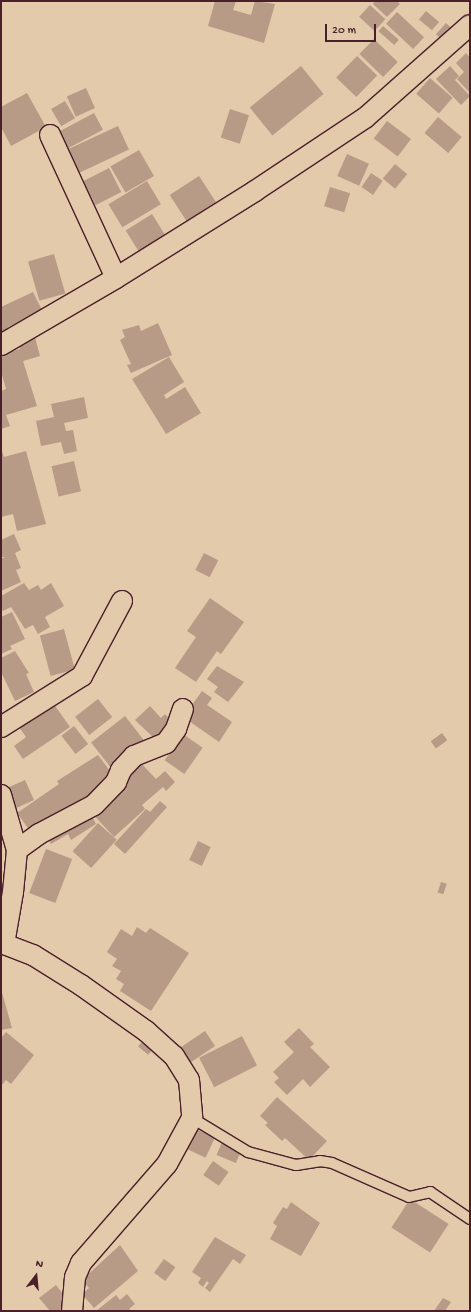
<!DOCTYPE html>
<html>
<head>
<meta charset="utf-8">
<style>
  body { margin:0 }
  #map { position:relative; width:471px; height:1312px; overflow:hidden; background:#e2caaa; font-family:"Gochi Hand",sans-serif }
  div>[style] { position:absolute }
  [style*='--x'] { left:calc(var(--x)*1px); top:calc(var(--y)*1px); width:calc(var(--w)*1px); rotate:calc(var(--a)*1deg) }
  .building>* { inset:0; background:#b89b87; transform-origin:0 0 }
  .roads { filter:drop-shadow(1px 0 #4a1f2b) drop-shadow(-1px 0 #4a1f2b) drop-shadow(0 1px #4a1f2b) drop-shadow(0 -1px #4a1f2b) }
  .service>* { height:10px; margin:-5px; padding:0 5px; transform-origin:5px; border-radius:5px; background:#e2caaa }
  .minor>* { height:20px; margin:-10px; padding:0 10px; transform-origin:10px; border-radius:10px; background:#e2caaa }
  span { translate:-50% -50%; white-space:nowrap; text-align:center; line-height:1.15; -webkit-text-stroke:3px #e2caaa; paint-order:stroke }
  .frame { position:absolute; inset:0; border:2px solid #4a1f2b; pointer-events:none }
  .north { position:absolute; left:16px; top:1256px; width:40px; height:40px; -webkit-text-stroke:3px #e2caaa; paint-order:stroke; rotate:16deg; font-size:11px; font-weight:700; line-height:16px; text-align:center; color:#4a1f2b }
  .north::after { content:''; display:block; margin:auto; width:14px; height:18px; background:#4a1f2b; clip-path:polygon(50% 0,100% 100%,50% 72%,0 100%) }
  .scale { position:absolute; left:325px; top:24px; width:51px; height:18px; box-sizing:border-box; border:2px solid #4a1f2b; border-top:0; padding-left:5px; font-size:12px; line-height:14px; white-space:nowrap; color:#4a1f2b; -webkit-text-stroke:3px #e2caaa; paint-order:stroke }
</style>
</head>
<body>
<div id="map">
  <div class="building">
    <i style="clip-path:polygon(215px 1px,236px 1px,233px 10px,251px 15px,255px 1px,275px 4px,264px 43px,208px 26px)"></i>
    <i style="clip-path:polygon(375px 1px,397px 1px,400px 4px,387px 17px,373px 4px)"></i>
    <i style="left:370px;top:5px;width:21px;height:16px;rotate:43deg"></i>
    <i style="left:426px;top:11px;width:17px;height:11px;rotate:40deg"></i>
    <i style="left:397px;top:12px;width:37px;height:16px;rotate:43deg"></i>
    <i style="left:446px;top:23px;width:13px;height:15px;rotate:42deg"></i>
    <i style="left:383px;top:26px;width:21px;height:7px;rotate:41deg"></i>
    <i style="left:374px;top:39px;width:33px;height:21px;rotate:44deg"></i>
    <i style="clip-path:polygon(466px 53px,470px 58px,470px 93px,457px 79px,464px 72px,456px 63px)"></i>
    <i style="left:357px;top:56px;width:28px;height:30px;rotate:44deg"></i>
    <i style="left:301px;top:66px;width:36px;height:66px;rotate:51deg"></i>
    <i style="clip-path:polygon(450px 66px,459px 76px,455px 80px,470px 96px,461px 105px,436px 79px)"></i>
    <i style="left:430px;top:78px;width:30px;height:21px;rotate:41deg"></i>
    <i style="left:86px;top:88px;width:22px;height:21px;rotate:66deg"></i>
    <i style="clip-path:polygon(27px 93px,46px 127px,11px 146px,1px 127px,1px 107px)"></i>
    <i style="left:65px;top:101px;width:20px;height:16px;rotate:60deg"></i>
    <i style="left:230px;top:109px;width:20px;height:30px;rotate:18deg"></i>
    <i style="left:94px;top:113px;width:19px;height:42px;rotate:62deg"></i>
    <i style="left:438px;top:117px;width:31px;height:21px;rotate:40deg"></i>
    <i style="left:387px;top:121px;width:30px;height:22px;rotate:37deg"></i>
    <i style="left:118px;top:126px;width:26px;height:60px;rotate:65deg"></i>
    <i style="left:139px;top:150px;width:30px;height:33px;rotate:60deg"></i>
    <i style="left:347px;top:154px;width:24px;height:24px;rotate:24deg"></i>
    <i style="left:395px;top:164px;width:16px;height:19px;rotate:40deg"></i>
    <i style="left:109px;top:168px;width:27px;height:29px;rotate:63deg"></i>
    <i style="left:371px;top:173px;width:14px;height:17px;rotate:34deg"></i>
    <i style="left:199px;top:176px;width:31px;height:35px;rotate:57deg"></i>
    <i style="left:147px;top:181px;width:27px;height:45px;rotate:59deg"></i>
    <i style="left:330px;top:187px;width:21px;height:20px;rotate:17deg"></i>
    <i style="left:152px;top:214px;width:25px;height:31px;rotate:58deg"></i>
    <i style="left:54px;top:254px;width:41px;height:27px;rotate:74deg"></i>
    <i style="clip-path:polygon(33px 292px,42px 310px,8px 327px,10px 331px,1px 336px,1px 307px)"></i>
    <i style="clip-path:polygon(158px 323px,172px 355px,131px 373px,127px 365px,131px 364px,120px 340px,125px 337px,122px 330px,139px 325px,141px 331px)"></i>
    <i style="clip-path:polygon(35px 337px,40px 356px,23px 361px,37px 406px,6px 415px,10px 426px,1px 429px,1px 391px,6px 389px,1px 371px,1px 354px,20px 349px,18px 342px)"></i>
    <i style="clip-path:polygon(169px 357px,184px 382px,164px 395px,166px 399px,185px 387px,201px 413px,166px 434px,132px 379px)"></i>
    <i style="clip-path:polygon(84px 397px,88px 418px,64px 423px,66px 431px,73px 430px,77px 451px,64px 454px,61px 442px,41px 446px,36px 421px,54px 417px,51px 404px)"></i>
    <i style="clip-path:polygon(1px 448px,4px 457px,26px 451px,46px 524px,17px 531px,13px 514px,1px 517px)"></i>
    <i style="left:74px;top:461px;width:31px;height:23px;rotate:77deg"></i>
    <i style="clip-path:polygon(14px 534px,21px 550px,15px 553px,21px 568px,16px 570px,21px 582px,1px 591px,1px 559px,5px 557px,1px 557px,1px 540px)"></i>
    <i style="left:204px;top:553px;width:16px;height:19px;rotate:27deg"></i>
    <i style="clip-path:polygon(24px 583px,29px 590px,38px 585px,41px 590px,51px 583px,64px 606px,45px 617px,50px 627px,38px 634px,33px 625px,25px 629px,11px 607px,3px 611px,1px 608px,1px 596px)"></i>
    <i style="clip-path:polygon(210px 598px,244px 622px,221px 654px,217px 651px,196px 682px,175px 668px,196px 637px,187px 631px)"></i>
    <i style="clip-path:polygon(12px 612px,25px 639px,10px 646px,12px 649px,1px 654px,1px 617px)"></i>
    <i style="left:64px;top:629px;width:42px;height:25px;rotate:75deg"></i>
    <i style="clip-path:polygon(15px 651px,29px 673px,26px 674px,34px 692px,15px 701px,1px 672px,1px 658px)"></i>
    <i style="clip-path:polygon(217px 666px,244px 682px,228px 702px,214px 692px,218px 687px,207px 679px)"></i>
    <i style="clip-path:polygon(202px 691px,212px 698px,207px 705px,232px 722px,219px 742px,186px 719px,189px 709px)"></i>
    <i style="left:98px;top:699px;width:23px;height:29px;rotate:52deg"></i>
    <i style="clip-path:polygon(53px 703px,70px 727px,23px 759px,14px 746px,26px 737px,19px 727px)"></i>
    <i style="clip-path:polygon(150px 706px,161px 718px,165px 714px,174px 724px,157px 741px,135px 720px)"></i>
    <i style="left:125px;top:716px;width:31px;height:43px;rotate:52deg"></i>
    <i style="left:74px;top:726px;width:23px;height:16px;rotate:52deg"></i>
    <i style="left:442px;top:733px;width:9px;height:14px;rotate:54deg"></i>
    <i style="left:183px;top:734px;width:24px;height:32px;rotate:35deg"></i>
    <i style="clip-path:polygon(98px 755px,117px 780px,33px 835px,17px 813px,59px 784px,57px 781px)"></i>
    <i style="clip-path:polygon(138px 760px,156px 779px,165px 771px,175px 782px,166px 791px,163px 787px,142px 805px,145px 809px,114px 837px,90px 811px)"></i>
    <i style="left:25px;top:780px;width:22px;height:21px;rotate:66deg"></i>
    <i style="clip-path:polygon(160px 801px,167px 807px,125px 854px,114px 844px,146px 809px,150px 812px)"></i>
    <i style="clip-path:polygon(88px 809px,96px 824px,71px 840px,68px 834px,51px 844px,45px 833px)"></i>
    <i style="left:98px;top:823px;width:25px;height:38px;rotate:42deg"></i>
    <i style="left:198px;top:841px;width:14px;height:21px;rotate:25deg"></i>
    <i style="left:46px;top:849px;width:28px;height:47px;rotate:21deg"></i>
    <i style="left:441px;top:882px;width:6px;height:11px;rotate:18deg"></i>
    <i style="clip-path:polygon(137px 927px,146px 933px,150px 928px,189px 953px,151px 1011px,120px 991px,124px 984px,116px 979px,121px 971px,112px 966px,117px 959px,107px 952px,121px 929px,132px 936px)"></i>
    <i style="clip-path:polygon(1px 989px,12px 1028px,1px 1030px)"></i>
    <i style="clip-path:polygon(299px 1028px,314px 1044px,310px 1047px,330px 1067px,310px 1087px,303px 1079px,287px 1095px,274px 1082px,279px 1078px,273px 1072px,294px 1052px,284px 1042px)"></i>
    <i style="left:205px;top:1031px;width:18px;height:31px;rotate:56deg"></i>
    <i style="clip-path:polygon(6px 1032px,34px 1055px,11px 1084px,6px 1080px,1px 1086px,1px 1038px)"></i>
    <i style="left:242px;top:1036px;width:33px;height:48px;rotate:63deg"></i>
    <i style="left:145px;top:1038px;width:13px;height:11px;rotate:39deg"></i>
    <i style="clip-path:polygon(277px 1097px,327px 1141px,309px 1160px,285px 1138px,282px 1141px,265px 1125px,268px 1123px,260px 1116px)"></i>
    <i style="left:194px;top:1128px;width:23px;height:22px;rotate:25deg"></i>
    <i style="left:222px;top:1142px;width:21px;height:14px;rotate:23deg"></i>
    <i style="left:213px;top:1161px;width:19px;height:17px;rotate:35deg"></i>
    <i style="left:410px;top:1199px;width:46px;height:34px;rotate:33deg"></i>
    <i style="clip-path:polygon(291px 1202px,320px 1223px,301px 1256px,270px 1239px,277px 1226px,273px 1223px,283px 1207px,287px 1209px)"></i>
    <i style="clip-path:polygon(215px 1237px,246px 1255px,240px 1264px,233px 1259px,210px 1292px,205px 1288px,209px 1283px,207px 1281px,203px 1287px,198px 1283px,201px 1278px,192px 1272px)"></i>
    <i style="clip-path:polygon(120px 1245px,138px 1271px,94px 1308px,82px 1294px,89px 1288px,82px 1280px)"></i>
    <i style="left:164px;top:1259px;width:14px;height:17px;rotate:36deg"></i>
    <i style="clip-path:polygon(56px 1285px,71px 1304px,63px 1311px,50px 1311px,39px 1298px)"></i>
    <i style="clip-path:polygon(127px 1294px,135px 1304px,129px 1309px,131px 1311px,96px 1311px,116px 1295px,120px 1300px)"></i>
    <i style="clip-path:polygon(443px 1298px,451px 1302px,445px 1311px,434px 1311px)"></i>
  </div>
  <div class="roads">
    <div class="service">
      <i style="--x:192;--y:1118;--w:66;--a:31.3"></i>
      <i style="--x:248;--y:1152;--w:50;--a:15.2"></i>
      <i style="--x:296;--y:1165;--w:24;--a:-9"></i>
      <i style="--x:320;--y:1161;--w:12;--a:9"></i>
      <i style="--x:332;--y:1163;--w:84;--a:23.8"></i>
      <i style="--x:409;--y:1197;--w:22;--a:-13"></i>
      <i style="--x:430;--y:1192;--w:48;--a:34"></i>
    </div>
    <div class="minor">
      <i style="--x:50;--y:135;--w:157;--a:65.2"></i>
      <i style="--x:1;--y:345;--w:133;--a:-30.2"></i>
      <i style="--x:116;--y:278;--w:164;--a:-32"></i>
      <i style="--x:255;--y:191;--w:132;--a:-33.6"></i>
      <i style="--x:365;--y:118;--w:140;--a:-41.5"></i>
      <i style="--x:1;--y:727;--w:96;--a:-32.2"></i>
      <i style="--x:82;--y:676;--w:85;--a:-61.9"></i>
      <i style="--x:1;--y:795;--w:57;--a:73.8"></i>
      <i style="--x:17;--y:850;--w:42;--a:95.4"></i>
      <i style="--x:13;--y:892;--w:53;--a:99.8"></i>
      <i style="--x:4;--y:944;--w:31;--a:21"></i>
      <i style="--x:33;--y:955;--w:57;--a:32"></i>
      <i style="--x:81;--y:985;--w:80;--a:35.3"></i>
      <i style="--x:146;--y:1031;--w:38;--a:42"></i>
      <i style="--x:174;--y:1056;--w:28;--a:58"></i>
      <i style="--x:189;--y:1080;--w:38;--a:85"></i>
      <i style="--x:192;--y:1118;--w:52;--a:118.5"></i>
      <i style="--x:167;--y:1164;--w:131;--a:131"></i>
      <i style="--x:81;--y:1263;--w:15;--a:113"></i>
      <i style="--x:75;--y:1277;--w:34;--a:95"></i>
      <i style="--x:17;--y:850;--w:27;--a:-36"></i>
      <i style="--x:39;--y:834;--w:62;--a:-27.8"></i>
      <i style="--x:94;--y:805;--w:32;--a:-46"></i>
      <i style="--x:116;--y:782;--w:13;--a:-67"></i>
      <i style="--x:121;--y:770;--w:19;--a:-47"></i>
      <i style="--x:134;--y:756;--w:35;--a:-22"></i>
      <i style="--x:166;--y:743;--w:17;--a:-54"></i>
      <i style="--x:176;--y:729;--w:21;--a:-71"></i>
    </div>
  </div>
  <div class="frame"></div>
  <div class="north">N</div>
  <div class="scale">20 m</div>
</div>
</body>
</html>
